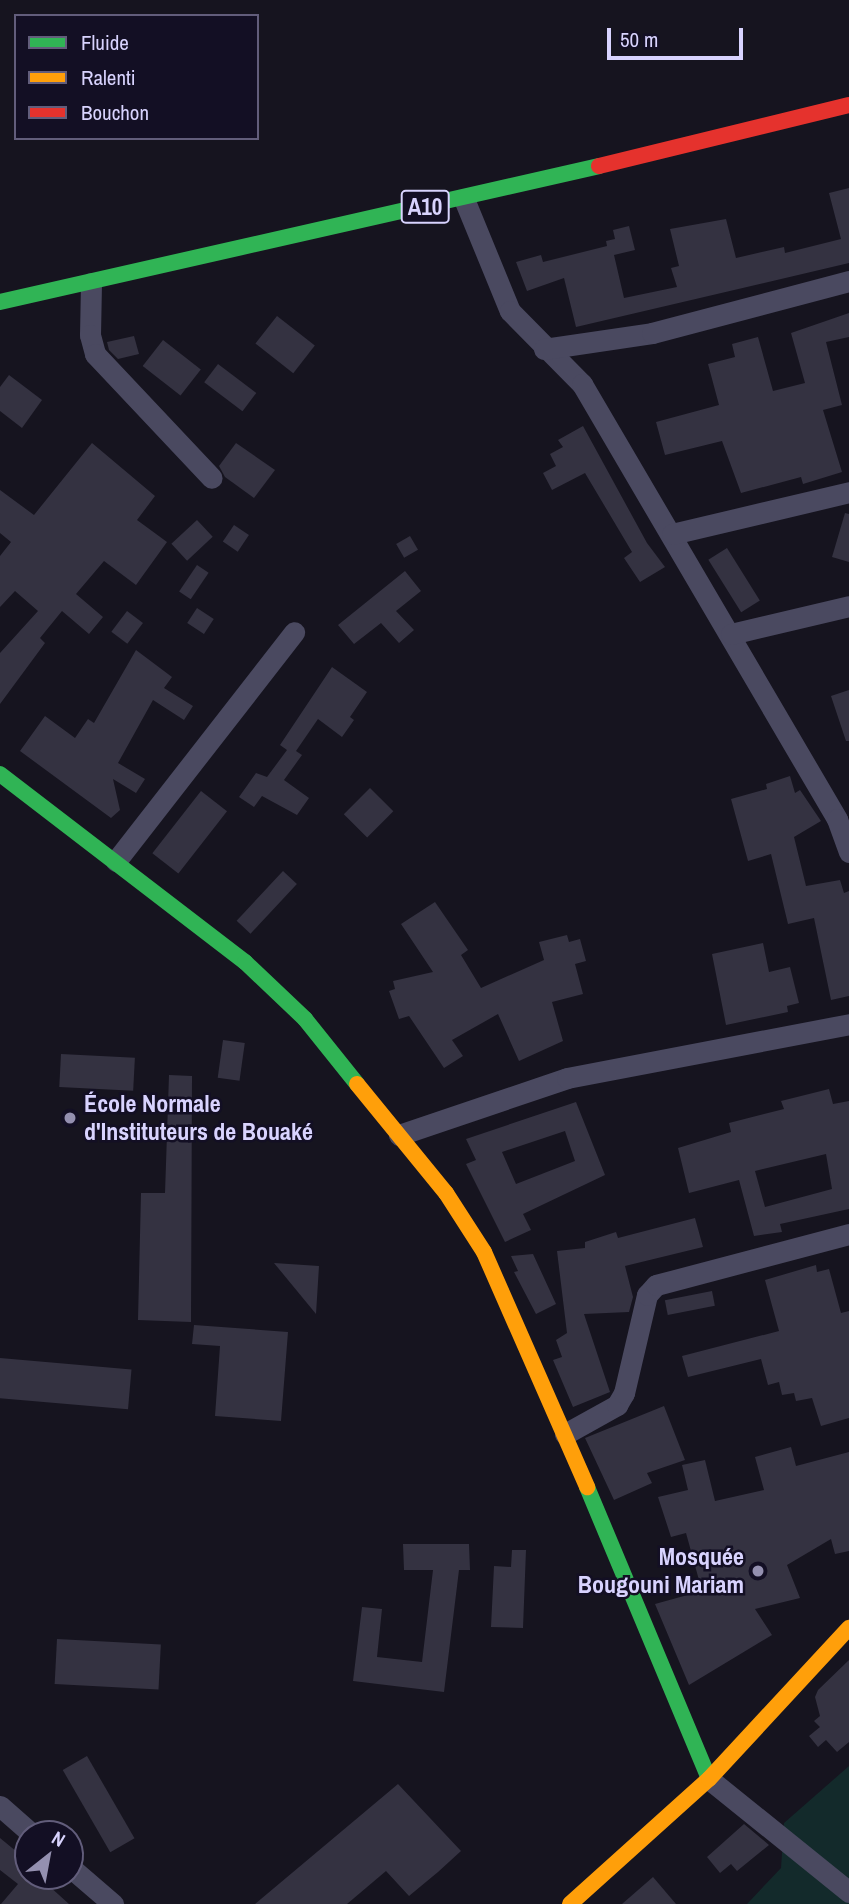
<!DOCTYPE html>
<html>
<head>
<meta charset="utf-8">
<style>
  body { margin:0 }
  #map { position:relative; width:849px; height:1904px; overflow:hidden; background:#16141f; font-family:"Archivo Narrow",sans-serif }
  div>[style] { position:absolute }
  [style*='--x'] { left:calc(var(--x)*1px); top:calc(var(--y)*1px); width:calc(var(--w)*1px); rotate:calc(var(--a)*1deg) }
  .green>* { inset:0; background:#132a2b }
  .building>* { inset:0; background:#343241; transform-origin:0 0 }
  .street>* { height:21px; margin:-10.5px; padding:0 10.5px; transform-origin:10.5px; border-radius:10.5px; background:#4a4960 }
  .fast>* { height:16px; margin:-8px; padding:0 8px; transform-origin:8px; border-radius:8px; background:#30b455 }
  .slow>* { height:16px; margin:-8px; padding:0 8px; transform-origin:8px; border-radius:8px; background:#ff9f0a }
  .jam>* { height:16px; margin:-8px; padding:0 8px; transform-origin:8px; border-radius:8px; background:#e5322d }
  .dots>* { width:19px; height:19px; translate:-50% -50%; box-sizing:border-box; border:4px solid #130f24; border-radius:50% }
  span { translate:-50% -50%; white-space:nowrap; text-align:center; line-height:1.15; -webkit-text-stroke:5px #130f24; paint-order:stroke }
  .shield-label span { padding:2px 5px; background:#130f24; border:2px solid; border-radius:5px; -webkit-text-stroke-width:0 }
  .shield-label { font-size:23px; color:#d8d3fe; font-weight:700 }
  .poi-label { font-size:24px; color:#d8d3fe; font-weight:700 }
  .left { translate:0 -50%; text-align:left }
  .right { translate:-100% -50%; text-align:right }
  .legend { position:absolute; left:14px; top:14px; width:245px; height:126px; box-sizing:border-box; background:#130f24; border:2px solid #625d7b; margin:0; padding:9px 12px; list-style:none; font-size:21px; color:#d8d3fe }
  .legend li { display:flex; align-items:center; gap:14px; height:35px }
  .legend b { width:35px; border:2px solid #625d7b }
  .north { position:absolute; left:14px; top:1820px; width:70px; height:70px; box-sizing:border-box; background:#130f24; border:2px solid #625d7b; border-radius:50%; rotate:31deg; font-size:19px; font-weight:700; line-height:28px; text-align:center; color:#d8d3fe }
  .north::after { content:''; display:block; margin:auto; width:24px; height:32px; background:#9490b0; clip-path:polygon(50% 0,100% 100%,50% 72%,0 100%) }
  .scale { position:absolute; left:607px; top:28px; width:136px; height:32px; box-sizing:border-box; border:4px solid #d8d3fe; border-top:0; padding-left:9px; font-size:21px; line-height:24px; white-space:nowrap; color:#d8d3fe; -webkit-text-stroke:5px #130f24; paint-order:stroke }
</style>
</head>
<body>
<div id="map">
  <div class="green">
    <i style="clip-path:polygon(849px 1766px,849px 1904px,747px 1904px,781px 1868px,784px 1823px)"></i>
  </div>
  <div class="building">
    <i style="clip-path:polygon(849px 188px,849px 263px,576px 327px,564px 278px,527px 291px,516px 262px,541px 255px,543px 262px,607px 246px,606px 241px,615px 239px,613px 230px,629px 226px,635px 250px,614px 255px,624px 298px,677px 287px,671px 268px,679px 266px,670px 229px,726px 219px,736px 258px,784px 247px,785px 253px,841px 239px,829px 193px)"></i>
    <i style="clip-path:polygon(849px 313px,849px 337px,826px 342px,842px 405px,823px 410px,842px 472px,803px 484px,801px 477px,741px 493px,722px 441px,665px 455px,656px 422px,719px 405px,708px 364px,735px 357px,732px 344px,758px 337px,773px 391px,805px 383px,791px 333px)"></i>
    <i style="left:277px;top:316px;width:48px;height:35px;rotate:38deg"></i>
    <i style="clip-path:polygon(134px 336px,139px 354px,118px 359px,109px 350px,107px 342px)"></i>
    <i style="left:163px;top:340px;width:48px;height:33px;rotate:38deg"></i>
    <i style="left:218px;top:364px;width:48px;height:23px;rotate:37deg"></i>
    <i style="clip-path:polygon(9px 375px,42px 400px,22px 428px,0 411px,0 387px)"></i>
    <i style="clip-path:polygon(583px 426px,647px 543px,665px 567px,640px 582px,624px 558px,632px 552px,585px 473px,552px 490px,543px 473px,556px 466px,550px 454px,563px 447px,558px 440px)"></i>
    <i style="clip-path:polygon(92px 443px,155px 496px,137px 520px,167px 542px,136px 585px,104px 561px,76px 594px,103px 617px,89px 634px,62px 611px,40px 638px,45px 643px,0 704px,0 653px,38px 611px,15px 591px,0 607px,0 556px,11px 542px,0 533px,0 490px,34px 515px)"></i>
    <i style="clip-path:polygon(236px 443px,275px 470px,254px 498px,225px 477px,219px 466px)"></i>
    <i style="clip-path:polygon(845px 513px,849px 514px,849px 562px,832px 557px)"></i>
    <i style="left:197px;top:520px;width:23px;height:35px;rotate:47deg"></i>
    <i style="left:234px;top:525px;width:18px;height:20px;rotate:34deg"></i>
    <i style="left:410px;top:536px;width:16px;height:16px;rotate:60deg"></i>
    <i style="left:727px;top:548px;width:62px;height:22px;rotate:58deg"></i>
    <i style="left:197px;top:565px;width:14px;height:32px;rotate:34deg"></i>
    <i style="clip-path:polygon(405px 571px,421px 591px,396px 611px,414px 630px,399px 643px,381px 623px,354px 644px,338px 625px)"></i>
    <i style="left:197px;top:608px;width:20px;height:18px;rotate:33deg"></i>
    <i style="left:127px;top:611px;width:20px;height:26px;rotate:37deg"></i>
    <i style="clip-path:polygon(136px 650px,172px 677px,164px 688px,193px 706px,184px 720px,153px 700px,118px 763px,145px 779px,136px 793px,113px 779px,120px 810px,111px 818px,20px 751px,45px 716px,75px 738px,88px 719px,94px 723px)"></i>
    <i style="clip-path:polygon(332px 667px,367px 692px,350px 717px,354px 720px,342px 737px,318px 719px,296px 751px,302px 755px,284px 780px,309px 798px,297px 815px,262px 796px,254px 807px,239px 797px,256px 773px,267px 777px,287px 750px,280px 745px)"></i>
    <i style="clip-path:polygon(849px 690px,849px 741px,846px 741px,831px 696px)"></i>
    <i style="clip-path:polygon(790px 776px,795px 793px,800px 790px,821px 821px,794px 837px,806px 886px,840px 880px,844px 893px,849px 891px,849px 996px,831px 1000px,814px 918px,788px 924px,771px 854px,748px 861px,731px 799px,767px 789px,766px 784px)"></i>
    <i style="left:370px;top:788px;width:33px;height:37px;rotate:45deg"></i>
    <i style="left:201px;top:791px;width:33px;height:79px;rotate:38deg"></i>
    <i style="left:283px;top:871px;width:19px;height:68px;rotate:43deg"></i>
    <i style="clip-path:polygon(435px 902px,468px 950px,461px 955px,481px 988px,544px 960px,539px 942px,567px 935px,569px 942px,580px 939px,586px 961px,575px 964px,583px 994px,552px 1002px,563px 1041px,519px 1061px,498px 1014px,452px 1040px,463px 1056px,444px 1068px,409px 1016px,399px 1019px,389px 991px,395px 989px,393px 981px,433px 972px,401px 924px)"></i>
    <i style="clip-path:polygon(763px 943px,769px 972px,790px 967px,799px 1003px,787px 1006px,788px 1012px,726px 1025px,712px 954px)"></i>
    <i style="left:223px;top:1040px;width:22px;height:38px;rotate:8deg"></i>
    <i style="left:61px;top:1054px;width:74px;height:33px;rotate:3deg"></i>
    <i style="clip-path:polygon(169px 1075px,192px 1076px,191px 1322px,138px 1320px,141px 1193px,165px 1193px)"></i>
    <i style="clip-path:polygon(evenodd,829px 1089px,833px 1104px,849px 1101px,849px 1209px,780px 1224px,782px 1232px,754px 1236px,739px 1180px,689px 1193px,678px 1148px,731px 1132px,729px 1123px,784px 1109px,781px 1101px,829px 1089px,826px 1154px,832px 1189px,765px 1207px,755px 1171px,826px 1154px)"></i>
    <i style="clip-path:polygon(evenodd,576px 1102px,605px 1175px,523px 1214px,531px 1230px,505px 1242px,466px 1164px,476px 1160px,466px 1139px,576px 1102px,565px 1131px,575px 1161px,516px 1184px,502px 1152px,565px 1131px)"></i>
    <i style="clip-path:polygon(695px 1218px,703px 1247px,625px 1266px,633px 1297px,629px 1312px,584px 1314px,610px 1392px,573px 1407px,553px 1360px,562px 1357px,556px 1340px,567px 1333px,557px 1251px,585px 1248px,585px 1242px,616px 1232px,618px 1238px)"></i>
    <i style="clip-path:polygon(533px 1254px,556px 1304px,536px 1314px,514px 1272px,518px 1271px,511px 1256px)"></i>
    <i style="clip-path:polygon(274px 1263px,319px 1266px,316px 1314px)"></i>
    <i style="clip-path:polygon(816px 1265px,817px 1272px,829px 1269px,841px 1313px,849px 1311px,849px 1418px,821px 1426px,812px 1398px,796px 1401px,794px 1393px,782px 1395px,779px 1382px,768px 1385px,761px 1359px,688px 1377px,682px 1356px,779px 1331px,765px 1280px)"></i>
    <i style="left:712px;top:1291px;width:15px;height:48px;rotate:79deg"></i>
    <i style="clip-path:polygon(194px 1325px,288px 1332px,281px 1421px,215px 1416px,220px 1346px,192px 1344px)"></i>
    <i style="left:0;top:1358px;width:132px;height:40px;rotate:5deg"></i>
    <i style="clip-path:polygon(664px 1406px,685px 1460px,647px 1473px,652px 1483px,614px 1500px,585px 1438px)"></i>
    <i style="clip-path:polygon(791px 1447px,796px 1466px,849px 1452px,849px 1551px,835px 1554px,831px 1539px,787px 1565px,800px 1598px,755px 1609px,772px 1635px,689px 1685px,655px 1604px,702px 1591px,686px 1533px,671px 1537px,658px 1497px,688px 1490px,682px 1465px,705px 1460px,715px 1501px,764px 1490px,755px 1457px)"></i>
    <i style="clip-path:polygon(403px 1544px,469px 1544px,470px 1570px,459px 1570px,444px 1692px,353px 1681px,362px 1607px,382px 1609px,377px 1657px,422px 1662px,433px 1570px,404px 1570px)"></i>
    <i style="clip-path:polygon(512px 1550px,526px 1550px,523px 1628px,491px 1627px,494px 1566px,511px 1567px)"></i>
    <i style="left:57px;top:1639px;width:104px;height:45px;rotate:3deg"></i>
    <i style="clip-path:polygon(849px 1660px,849px 1742px,837px 1752px,826px 1740px,818px 1747px,809px 1736px,820px 1727px,814px 1721px,820px 1716px,815px 1697px,818px 1690px)"></i>
    <i style="left:87px;top:1756px;width:95px;height:28px;rotate:60deg"></i>
    <i style="clip-path:polygon(398px 1784px,461px 1851px,438px 1872px,409px 1896px,386px 1871px,347px 1904px,255px 1904px)"></i>
    <i style="clip-path:polygon(744px 1824px,769px 1845px,737px 1871px,731px 1864px,720px 1873px,707px 1857px)"></i>
    <i style="clip-path:polygon(0 1838px,28px 1861px,28px 1876px,38px 1876px,69px 1904px,1px 1904px,18px 1884px,0 1870px)"></i>
    <i style="clip-path:polygon(653px 1877px,676px 1904px,622px 1904px)"></i>
  </div>
  <div class="street">
    <i style="--x:464;--y:199;--w:121;--a:67.7"></i>
    <i style="--x:510;--y:311;--w:103;--a:45.4"></i>
    <i style="--x:582;--y:384;--w:504;--a:59.62"></i>
    <i style="--x:837;--y:819;--w:35;--a:70"></i>
    <i style="--x:91;--y:283;--w:52;--a:91.1"></i>
    <i style="--x:90;--y:335;--w:20;--a:75"></i>
    <i style="--x:95;--y:354;--w:170;--a:46.7"></i>
    <i style="--x:544;--y:349;--w:109;--a:-8.4"></i>
    <i style="--x:652;--y:333;--w:204;--a:-14.8"></i>
    <i style="--x:672;--y:534;--w:182;--a:-13.3"></i>
    <i style="--x:731;--y:634;--w:121;--a:-13.3"></i>
    <i style="--x:116;--y:861;--w:290;--a:-52.1"></i>
    <i style="--x:399;--y:1135;--w:177;--a:-18.7"></i>
    <i style="--x:567;--y:1078;--w:287;--a:-10.8"></i>
    <i style="--x:565;--y:1434;--w:60;--a:-29.1"></i>
    <i style="--x:617;--y:1405;--w:14;--a:-60"></i>
    <i style="--x:624;--y:1393;--w:101;--a:-76.8"></i>
    <i style="--x:647;--y:1295;--w:13;--a:-48"></i>
    <i style="--x:656;--y:1285;--w:200;--a:-14.8"></i>
    <i style="--x:709;--y:1779;--w:180;--a:38.9"></i>
    <i style="--x:0;--y:1806;--w:43;--a:41.2"></i>
    <i style="--x:70;--y:1867;--w:57;--a:40.7"></i>
  </div>
  <div class="fast">
    <i style="--x:0;--y:302;--w:614;--a:-12.79"></i>
    <i style="--x:0;--y:774;--w:309;--a:37.5"></i>
    <i style="--x:245;--y:962;--w:83;--a:43.5"></i>
    <i style="--x:305;--y:1019;--w:83;--a:51.3"></i>
    <i style="--x:587;--y:1487;--w:316;--a:67.3"></i>
  </div>
  <div class="slow">
    <i style="--x:357;--y:1084;--w:141;--a:50.8"></i>
    <i style="--x:446;--y:1193;--w:70;--a:57.2"></i>
    <i style="--x:484;--y:1252;--w:257;--a:66.3"></i>
    <i style="--x:570;--y:1904;--w:187;--a:-42"></i>
    <i style="--x:709;--y:1779;--w:206;--a:-47.2"></i>
  </div>
  <div class="jam">
    <i style="--x:599;--y:166;--w:257;--a:-13.7"></i>
  </div>
  <div class="dots">
    <i style="left:70px;top:1118px;background:#9490b0"></i>
    <i style="left:758px;top:1571px;background:#9490b0"></i>
  </div>
  <div class="shield-label">
    <span style="left:425px;top:207px">A10</span>
  </div>
  <div class="poi-label">
    <span class="left" style="left:84px;top:1118px">École Normale<br>d'Instituteurs de Bouaké</span>
    <span class="right" style="left:744px;top:1571px">Mosquée<br>Bougouni Mariam</span>
  </div>
  <ul class="legend">
  <li><b style="height:9px;background:#30b455"></b>Fluide</li>
  <li><b style="height:9px;background:#ff9f0a"></b>Ralenti</li>
  <li><b style="height:9px;background:#e5322d"></b>Bouchon</li>
  </ul>
  <div class="north">N</div>
  <div class="scale">50 m</div>
</div>
</body>
</html>
